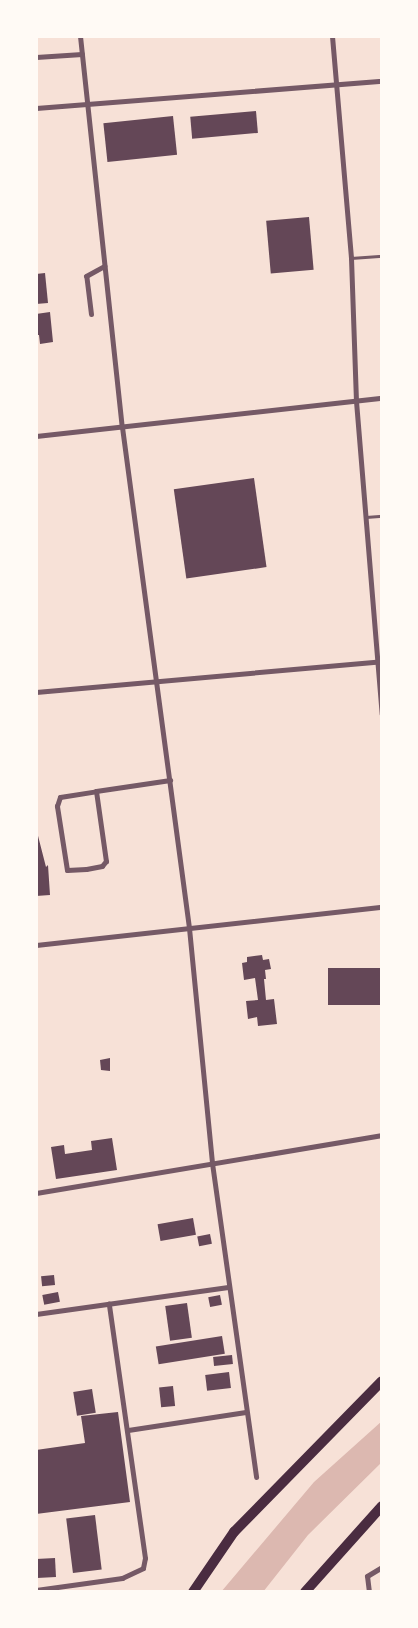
<!DOCTYPE html>
<html>
<head>
<meta charset="utf-8">
<style>
  body { margin:0 }
  #map { position:relative; width:418px; height:1628px; overflow:hidden; background:#f7e1d7; font-family:Inter,sans-serif }
  div>[style] { position:absolute }
  [style*='--x'] { left:calc(var(--x)*1px); top:calc(var(--y)*1px); width:calc(var(--w)*1px); rotate:calc(var(--a)*1deg) }
  .water>* { inset:0; background:#dcb8b0 }
  .building>* { inset:0; background:#644757; transform-origin:0 0 }
  .service>* { height:2.5px; margin:-1.25px; padding:0 1.25px; transform-origin:1.25px; border-radius:1.25px; background:#755966 }
  .minor>* { height:5px; margin:-2.5px; padding:0 2.5px; transform-origin:2.5px; border-radius:2.5px; background:#755966 }
  .motorway>* { height:10px; margin:-5px; padding:0 5px; transform-origin:5px; border-radius:5px; background:#4a2c40 }
  span { translate:-50% -50%; white-space:nowrap; text-align:center; line-height:1.15; -webkit-text-stroke:4px #fffaf5; paint-order:stroke }
  .frame { position:absolute; inset:0; border:38px solid #fffaf5; pointer-events:none }
</style>
</head>
<body>
<div id="map">
  <div class="water">
    <i style="clip-path:polygon(382px 1421px,382px 1462px,308px 1535px,263px 1592px,221px 1592px,314px 1482px)"></i>
  </div>
  <div class="building">
    <i style="left:256px;top:111px;width:22px;height:66px;rotate:85deg"></i>
    <i style="left:173px;top:116px;width:39px;height:70px;rotate:84deg"></i>
    <i style="left:309px;top:217px;width:53px;height:43px;rotate:85deg"></i>
    <i style="clip-path:polygon(45px 273px,48px 303px,36px 304px,36px 274px)"></i>
    <i style="clip-path:polygon(50px 312px,53px 342px,40px 344px,39px 335px,36px 335px,36px 314px)"></i>
    <i style="left:254px;top:478px;width:90px;height:81px;rotate:82deg"></i>
    <i style="clip-path:polygon(36px 828px,46px 867px,48px 865px,50px 895px,36px 896px)"></i>
    <i style="clip-path:polygon(262px 955px,263px 960px,269px 959px,271px 969px,265px 970px,266px 979px,264px 979px,266px 1000px,274px 999px,277px 1024px,258px 1026px,257px 1017px,248px 1019px,246px 1001px,258px 1000px,255px 978px,244px 980px,242px 963px,247px 962px,247px 957px)"></i>
    <i style="left:382px;top:968px;width:37px;height:54px;rotate:90deg"></i>
    <i style="clip-path:polygon(110px 1058px,110px 1071px,101px 1070px,100px 1060px)"></i>
    <i style="clip-path:polygon(112px 1138px,117px 1170px,56px 1179px,51px 1147px,64px 1145px,65px 1154px,92px 1150px,91px 1141px)"></i>
    <i style="left:193px;top:1218px;width:17px;height:36px;rotate:80deg"></i>
    <i style="left:210px;top:1234px;width:10px;height:13px;rotate:79deg"></i>
    <i style="left:54px;top:1275px;width:10px;height:13px;rotate:84deg"></i>
    <i style="left:58px;top:1292px;width:10px;height:16px;rotate:79deg"></i>
    <i style="left:220px;top:1295px;width:10px;height:12px;rotate:79deg"></i>
    <i style="left:187px;top:1303px;width:35px;height:22px;rotate:82deg"></i>
    <i style="left:222px;top:1336px;width:18px;height:67px;rotate:81deg"></i>
    <i style="left:232px;top:1355px;width:9px;height:19px;rotate:84deg"></i>
    <i style="left:229px;top:1372px;width:16px;height:24px;rotate:83deg"></i>
    <i style="left:173px;top:1386px;width:20px;height:14px;rotate:84deg"></i>
    <i style="left:92px;top:1389px;width:24px;height:19px;rotate:81deg"></i>
    <i style="clip-path:polygon(118px 1412px,130px 1502px,36px 1514px,36px 1450px,85px 1443px,81px 1416px)"></i>
    <i style="left:95px;top:1515px;width:55px;height:29px;rotate:83deg"></i>
    <i style="left:55px;top:1558px;width:19px;height:19px;rotate:87deg"></i>
  </div>
  <div class="service">
    <i style="--x:351;--y:258;--w:31;--a:-4"></i>
    <i style="--x:366;--y:517;--w:16;--a:-4"></i>
  </div>
  <div class="minor">
    <i style="--x:80;--y:36;--w:393;--a:83.9"></i>
    <i style="--x:122;--y:427;--w:505;--a:82.38"></i>
    <i style="--x:189;--y:928;--w:236;--a:84.4"></i>
    <i style="--x:212;--y:1163;--w:317;--a:82"></i>
    <i style="--x:332;--y:36;--w:223;--a:85.1"></i>
    <i style="--x:351;--y:258;--w:143;--a:88"></i>
    <i style="--x:356;--y:401;--w:314;--a:85.3"></i>
    <i style="--x:36;--y:57;--w:46;--a:-3.7"></i>
    <i style="--x:36;--y:108;--w:347;--a:-4.5"></i>
    <i style="--x:91;--y:314;--w:38;--a:-97"></i>
    <i style="--x:86;--y:276;--w:21;--a:-29"></i>
    <i style="--x:36;--y:436;--w:348;--a:-6.3"></i>
    <i style="--x:36;--y:692;--w:347;--a:-5.1"></i>
    <i style="--x:96;--y:791;--w:71;--a:81.9"></i>
    <i style="--x:106;--y:861;--w:6;--a:129"></i>
    <i style="--x:102;--y:866;--w:16;--a:169"></i>
    <i style="--x:86;--y:869;--w:19;--a:177"></i>
    <i style="--x:67;--y:870;--w:65;--a:-98.9"></i>
    <i style="--x:57;--y:806;--w:9;--a:-72"></i>
    <i style="--x:60;--y:797;--w:36;--a:-9"></i>
    <i style="--x:96;--y:791;--w:75;--a:-8.5"></i>
    <i style="--x:36;--y:945;--w:348;--a:-6.3"></i>
    <i style="--x:36;--y:1193;--w:351;--a:-9.5"></i>
    <i style="--x:36;--y:1314;--w:194;--a:-8"></i>
    <i style="--x:128;--y:1430;--w:119;--a:-8.7"></i>
    <i style="--x:36;--y:1590;--w:87;--a:-7.9"></i>
    <i style="--x:122;--y:1578;--w:23;--a:-25"></i>
    <i style="--x:143;--y:1568;--w:10;--a:-79"></i>
    <i style="--x:145;--y:1558;--w:257;--a:-98.1"></i>
    <i style="--x:369;--y:1592;--w:16;--a:-97"></i>
    <i style="--x:367;--y:1576;--w:17;--a:-31"></i>
  </div>
  <div class="motorway">
    <i style="--x:193;--y:1592;--w:73;--a:-55.7"></i>
    <i style="--x:234;--y:1532;--w:211;--a:-45.6"></i>
    <i style="--x:305;--y:1592;--w:115;--a:-48.2"></i>
  </div>
  <div class="frame"></div>
</div>
</body>
</html>
